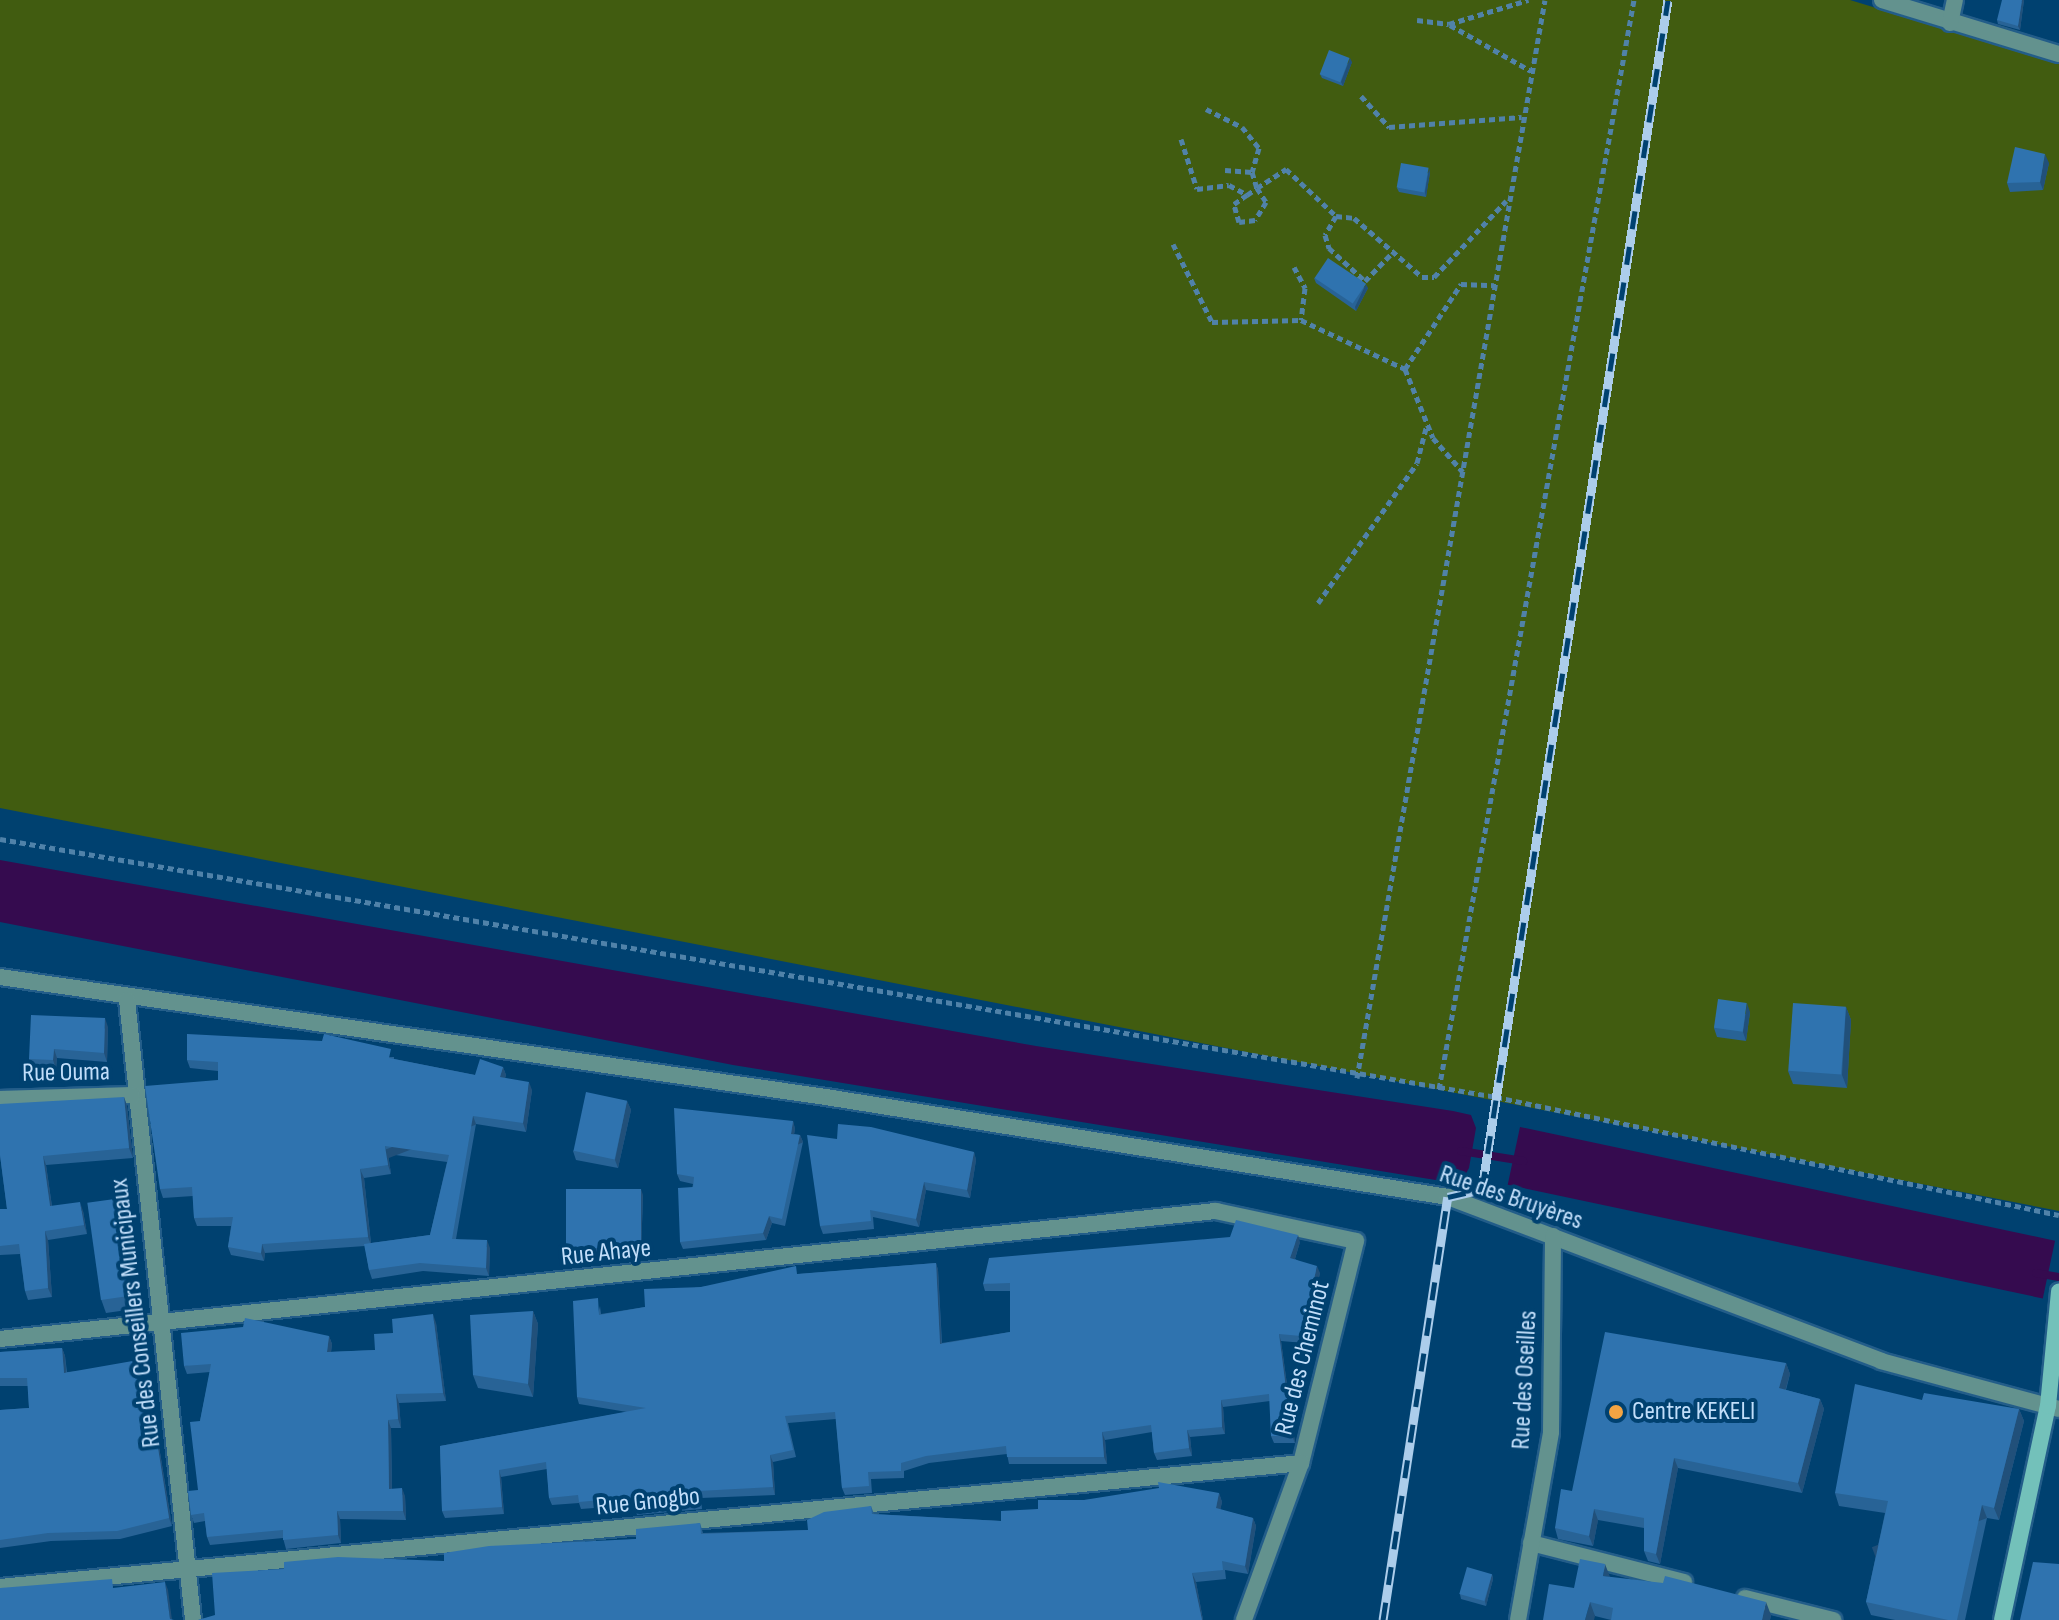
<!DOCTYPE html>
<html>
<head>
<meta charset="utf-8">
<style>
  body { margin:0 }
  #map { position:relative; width:2059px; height:1620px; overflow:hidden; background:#004170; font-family:"Sofia Sans Condensed",sans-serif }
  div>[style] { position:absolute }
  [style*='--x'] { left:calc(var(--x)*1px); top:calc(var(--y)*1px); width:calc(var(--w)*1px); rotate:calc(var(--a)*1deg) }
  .green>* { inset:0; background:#415c10 }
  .water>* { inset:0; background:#350b4f; transform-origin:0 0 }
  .stream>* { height:8px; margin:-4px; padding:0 4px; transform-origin:4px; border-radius:4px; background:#350b4f }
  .path>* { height:5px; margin-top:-2.5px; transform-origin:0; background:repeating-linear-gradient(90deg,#5082a9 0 6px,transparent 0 10px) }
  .roads { filter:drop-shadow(2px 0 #235d89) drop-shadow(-2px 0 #235d89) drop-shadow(0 2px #235d89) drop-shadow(0 -2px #235d89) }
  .street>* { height:16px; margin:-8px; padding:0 8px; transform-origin:8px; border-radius:8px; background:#63928e }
  .secondary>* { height:16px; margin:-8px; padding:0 8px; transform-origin:8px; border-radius:8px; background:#73c1ba }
  .rail>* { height:9px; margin-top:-4.5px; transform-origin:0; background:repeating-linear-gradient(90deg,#004170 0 18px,#accdeb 0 36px); box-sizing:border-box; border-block:2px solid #accdeb }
  .wall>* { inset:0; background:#286396 }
  .shaded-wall>* { inset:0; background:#21507a; transform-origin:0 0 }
  .building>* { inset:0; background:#2f73af; transform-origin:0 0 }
  .dots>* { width:22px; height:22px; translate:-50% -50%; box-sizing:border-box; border:4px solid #004170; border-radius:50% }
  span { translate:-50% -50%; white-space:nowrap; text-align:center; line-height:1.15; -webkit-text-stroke:8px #004170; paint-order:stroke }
  .street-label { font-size:26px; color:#c1defa }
  .poi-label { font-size:26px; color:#c1defa }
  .left { translate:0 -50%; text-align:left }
</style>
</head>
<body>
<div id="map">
  <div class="green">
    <i style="clip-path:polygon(0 0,1850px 0,2059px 64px,2059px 1211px,0 808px)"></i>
  </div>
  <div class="water">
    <i style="clip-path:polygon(0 860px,1036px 1046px,1453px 1111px,1471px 1115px,1476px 1128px,1469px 1168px,1460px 1184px,733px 1065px,0 922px)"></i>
    <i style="left:1520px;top:1127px;width:547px;height:59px;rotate:12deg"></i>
  </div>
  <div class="stream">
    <i style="--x:1461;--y:1151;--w:63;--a:9.2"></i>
    <i style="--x:2036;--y:1273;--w:23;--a:10"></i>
  </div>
  <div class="path">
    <i style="--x:1417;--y:20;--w:32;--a:7"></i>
    <i style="--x:1449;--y:24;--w:83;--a:-16.9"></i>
    <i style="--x:1450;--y:25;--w:93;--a:29.6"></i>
    <i style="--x:1361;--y:96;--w:42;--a:47.9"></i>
    <i style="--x:1389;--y:127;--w:133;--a:-4.3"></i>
    <i style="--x:1206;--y:109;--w:40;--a:26.6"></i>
    <i style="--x:1242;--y:127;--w:27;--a:51"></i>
    <i style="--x:1259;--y:148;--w:25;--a:106"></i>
    <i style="--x:1252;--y:172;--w:17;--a:73"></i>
    <i style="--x:1257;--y:188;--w:17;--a:57"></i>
    <i style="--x:1266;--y:202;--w:21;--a:121"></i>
    <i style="--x:1255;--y:220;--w:16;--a:173"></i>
    <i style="--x:1239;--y:222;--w:19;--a:-106"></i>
    <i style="--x:1234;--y:204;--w:16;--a:-35"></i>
    <i style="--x:1247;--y:195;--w:12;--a:-35"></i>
    <i style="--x:1257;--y:188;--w:35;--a:-33"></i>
    <i style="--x:1286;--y:169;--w:69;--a:43.2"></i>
    <i style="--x:1336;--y:216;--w:18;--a:6"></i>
    <i style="--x:1354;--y:218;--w:90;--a:40.9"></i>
    <i style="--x:1422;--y:277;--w:12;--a:0"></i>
    <i style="--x:1434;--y:277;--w:105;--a:-46.5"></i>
    <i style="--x:1181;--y:139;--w:52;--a:72.3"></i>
    <i style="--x:1197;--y:189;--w:32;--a:-7"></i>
    <i style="--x:1229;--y:185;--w:19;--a:28"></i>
    <i style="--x:1225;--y:170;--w:27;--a:4"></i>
    <i style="--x:1336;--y:216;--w:22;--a:120"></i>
    <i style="--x:1325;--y:235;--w:14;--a:73"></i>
    <i style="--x:1329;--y:248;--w:49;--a:42.5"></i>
    <i style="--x:1365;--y:281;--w:40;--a:-46"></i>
    <i style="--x:1173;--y:244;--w:87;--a:63.4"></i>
    <i style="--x:1212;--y:322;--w:89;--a:-1.3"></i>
    <i style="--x:1301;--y:320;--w:115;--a:25.2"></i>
    <i style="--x:1405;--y:369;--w:102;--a:-56.6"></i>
    <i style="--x:1461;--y:284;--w:33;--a:2"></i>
    <i style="--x:1294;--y:267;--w:24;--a:62"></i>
    <i style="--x:1305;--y:288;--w:32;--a:97"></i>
    <i style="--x:1405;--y:369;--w:74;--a:67.9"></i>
    <i style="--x:1433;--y:438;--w:45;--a:48.6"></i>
    <i style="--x:1318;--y:603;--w:171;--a:-54.7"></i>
    <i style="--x:1417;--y:463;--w:40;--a:-75.6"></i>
    <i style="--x:0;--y:839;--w:1518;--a:9.78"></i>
    <i style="--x:1496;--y:1097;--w:575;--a:11.84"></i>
    <i style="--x:1357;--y:1078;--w:1094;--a:-80.11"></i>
    <i style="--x:1439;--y:1089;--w:1106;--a:-79.85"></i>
  </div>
  <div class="roads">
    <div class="street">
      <i style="--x:1882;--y:0;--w:185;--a:17"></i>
      <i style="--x:1950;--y:23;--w:24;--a:-78"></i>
      <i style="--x:0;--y:977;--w:841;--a:8.27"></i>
      <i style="--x:832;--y:1098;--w:624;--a:9.13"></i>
      <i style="--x:1448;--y:1197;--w:463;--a:20.7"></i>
      <i style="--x:1881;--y:1361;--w:184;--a:15.1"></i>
      <i style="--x:127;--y:1000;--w:624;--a:83.92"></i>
      <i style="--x:0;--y:1099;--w:132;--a:-1.7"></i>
      <i style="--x:0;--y:1339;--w:1223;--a:-6.01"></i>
      <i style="--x:1216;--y:1211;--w:143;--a:12.1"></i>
      <i style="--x:1356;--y:1241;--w:229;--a:103.9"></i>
      <i style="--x:1301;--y:1463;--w:167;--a:110"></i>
      <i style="--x:1531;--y:1543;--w:158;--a:14.3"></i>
      <i style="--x:0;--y:1587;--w:1307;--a:-5.44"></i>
      <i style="--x:1745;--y:1598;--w:91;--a:14"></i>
      <i style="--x:1518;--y:1620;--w:191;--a:-80"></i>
      <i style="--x:1551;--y:1432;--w:196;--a:-89.4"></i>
    </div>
    <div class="secondary">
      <i style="--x:2002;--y:1620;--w:219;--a:-77.9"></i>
      <i style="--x:2048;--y:1406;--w:115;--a:-84.5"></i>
    </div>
  </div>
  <div class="rail">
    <i style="--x:1383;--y:1620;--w:428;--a:-81.3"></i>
    <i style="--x:1448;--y:1197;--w:35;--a:-13"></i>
    <i style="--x:1482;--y:1189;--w:1203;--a:-81.11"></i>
  </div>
  <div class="wall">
    <i style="clip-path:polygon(2024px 0,2020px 30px,1998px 24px,1997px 20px)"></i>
    <i style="clip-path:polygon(1352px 62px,1343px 86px,1322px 78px,1320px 74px)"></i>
    <i style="clip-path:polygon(2049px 163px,2043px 190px,2010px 192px,2007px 183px)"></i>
    <i style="clip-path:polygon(1430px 172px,1426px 197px,1399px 192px,1397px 188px)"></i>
    <i style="clip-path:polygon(1314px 278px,1368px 288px,1356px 311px,1316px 283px)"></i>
    <i style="clip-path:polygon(1846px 1007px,1851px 1020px,1847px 1088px,1793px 1084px,1788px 1071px)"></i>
    <i style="clip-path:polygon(1750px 1012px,1746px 1041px,1717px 1037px,1714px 1028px)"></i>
    <i style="clip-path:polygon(108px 1027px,107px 1062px,57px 1058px,56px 1069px,32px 1068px,29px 1059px)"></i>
    <i style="clip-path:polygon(evenodd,394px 1057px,394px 1059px,475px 1075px,503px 1067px,506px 1075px,505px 1078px,532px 1090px,526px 1132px,476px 1124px,456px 1239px,490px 1248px,489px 1276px,423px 1271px,372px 1279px,369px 1270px,365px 1246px,265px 1253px,264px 1261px,231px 1255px,228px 1247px,231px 1226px,197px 1226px,194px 1218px,193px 1196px,163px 1198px,160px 1189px,218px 1080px,218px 1071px,190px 1068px,187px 1060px,394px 1057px,388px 1154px,447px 1162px,430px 1235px,371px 1243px,364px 1178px,391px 1174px,388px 1154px)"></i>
    <i style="clip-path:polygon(124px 1097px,127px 1106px,133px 1158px,46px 1165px,52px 1206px,83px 1211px,87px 1234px,48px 1240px,52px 1297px,28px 1300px,25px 1291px,20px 1254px,0 1255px,0 1209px,7px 1209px,0 1155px)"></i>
    <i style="clip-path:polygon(627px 1101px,631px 1110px,618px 1168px,576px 1160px,573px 1151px)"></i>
    <i style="clip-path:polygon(793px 1121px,795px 1129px,794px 1134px,800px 1135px,803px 1142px,785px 1226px,772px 1223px,766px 1240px,683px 1249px,680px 1242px,693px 1184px,680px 1181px,677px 1174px)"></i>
    <i style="clip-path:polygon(837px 1139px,974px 1152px,976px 1160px,970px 1198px,926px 1190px,919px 1227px,873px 1217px,874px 1229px,823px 1234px,820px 1226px)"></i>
    <i style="clip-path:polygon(643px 1195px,641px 1253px,571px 1255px,569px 1248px)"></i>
    <i style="clip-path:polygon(127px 1212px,141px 1308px,106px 1313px,101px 1299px)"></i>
    <i style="clip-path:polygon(1300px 1242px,1295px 1259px,1320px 1273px,1304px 1343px,1281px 1341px,1295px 1443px,1274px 1443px,1271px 1436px,1270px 1401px,1223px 1407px,1225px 1434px,1190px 1437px,1192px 1456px,1157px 1460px,1154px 1453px,1152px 1432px,1105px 1440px,1107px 1464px,1009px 1464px,1007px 1454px,929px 1463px,904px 1471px,904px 1478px,871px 1479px,872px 1493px,845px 1495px,842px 1488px,836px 1419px,788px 1423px,796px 1457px,773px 1462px,775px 1495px,701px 1498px,702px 1509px,637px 1515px,634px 1505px,581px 1509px,579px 1503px,552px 1505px,549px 1498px,547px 1469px,501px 1477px,504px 1514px,445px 1518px,442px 1511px,440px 1446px,627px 1412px,579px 1404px,577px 1397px,600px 1306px,601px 1314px,645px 1307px,701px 1287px,799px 1274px,936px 1263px,938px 1270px,942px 1343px,1010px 1332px,1010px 1291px,985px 1291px,983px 1284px)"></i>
    <i style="clip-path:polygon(533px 1311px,538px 1324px,533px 1397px,478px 1388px,473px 1375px)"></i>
    <i style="clip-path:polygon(436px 1323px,446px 1401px,399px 1403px,401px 1428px,391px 1428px,392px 1489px,405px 1496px,406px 1520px,340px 1519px,341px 1543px,286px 1549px,283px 1538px,210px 1545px,207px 1537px,205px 1521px,194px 1523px,191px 1515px,198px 1490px,200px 1421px,210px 1372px,187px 1374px,184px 1366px,329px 1336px,332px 1344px,331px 1352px,375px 1350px,393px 1333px)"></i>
    <i style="clip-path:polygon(62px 1348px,65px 1356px,67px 1372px,146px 1367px,172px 1526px,120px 1539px,51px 1541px,0 1548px,0 1410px,29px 1408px,28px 1386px,0 1386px,0 1352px)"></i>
    <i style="clip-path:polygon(1786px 1363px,1790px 1374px,1786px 1390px,1820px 1399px,1824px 1409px,1802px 1493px,1678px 1468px,1660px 1564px,1648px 1561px,1644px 1551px,1644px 1528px,1598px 1520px,1593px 1546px,1558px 1539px,1555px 1528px,1572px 1491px)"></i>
    <i style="clip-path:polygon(1922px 1400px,2019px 1409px,2024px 1421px,1999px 1520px,1987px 1518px,1965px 1620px,1895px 1620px,1871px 1615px,1866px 1602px,1885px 1513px,1839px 1506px,1835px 1493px)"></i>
    <i style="clip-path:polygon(1219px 1493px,1222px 1502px,1220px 1510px,1253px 1518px,1256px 1526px,1248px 1574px,1225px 1570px,1226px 1579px,1196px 1582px,1203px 1620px,198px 1620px,444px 1561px,636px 1539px,700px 1523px,703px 1533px,808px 1530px,871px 1506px,874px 1514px,1001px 1521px,1038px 1509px,1084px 1500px)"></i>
    <i style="clip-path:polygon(1492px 1574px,1493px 1579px,1486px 1606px,1461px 1599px,1460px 1594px)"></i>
    <i style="clip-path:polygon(1610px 1577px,1771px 1615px,1770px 1620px,1611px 1620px,1595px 1616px,1574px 1588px)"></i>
  </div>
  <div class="shaded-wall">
    <i style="clip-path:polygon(2022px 0,2024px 0,2020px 30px,2018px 26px)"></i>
    <i style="clip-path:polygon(1350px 58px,1352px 62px,1343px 86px,1341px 82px)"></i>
    <i style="clip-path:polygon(2045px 154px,2049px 163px,2043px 190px,2040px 182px)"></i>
    <i style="clip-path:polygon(1429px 168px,1430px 172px,1426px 197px,1425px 192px)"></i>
    <i style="clip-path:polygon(1366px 284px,1368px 288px,1356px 311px,1355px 307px)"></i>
    <i style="clip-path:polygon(1747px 1003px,1750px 1012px,1746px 1041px,1743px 1032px)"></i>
    <i style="clip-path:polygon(1846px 1007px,1851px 1020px,1847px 1088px,1842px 1075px)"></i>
    <i style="clip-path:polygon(105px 1018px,108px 1027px,107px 1062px,104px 1053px)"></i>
    <i style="clip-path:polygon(54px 1049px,57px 1058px,56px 1069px,53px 1060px)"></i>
    <i style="clip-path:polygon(503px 1067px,506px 1075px,503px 1086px,500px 1077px)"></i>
    <i style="clip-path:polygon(529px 1082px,532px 1090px,526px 1132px,523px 1123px)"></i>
    <i style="clip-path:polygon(124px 1097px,127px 1106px,133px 1158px,129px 1148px)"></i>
    <i style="clip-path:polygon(627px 1101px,631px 1110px,618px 1168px,615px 1160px)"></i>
    <i style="left:473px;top:1116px;width:9px;height:125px;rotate:69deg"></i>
    <i style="clip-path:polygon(793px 1121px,795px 1129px,793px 1141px,791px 1134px)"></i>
    <i style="left:800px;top:1135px;width:8px;height:86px;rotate:67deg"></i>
    <i style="clip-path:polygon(385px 1146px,388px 1154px,391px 1174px,388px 1165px)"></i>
    <i style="clip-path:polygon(974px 1152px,976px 1160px,970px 1198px,967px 1190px)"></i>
    <i style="clip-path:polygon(43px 1156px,46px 1165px,53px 1215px,50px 1206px)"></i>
    <i style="clip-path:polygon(360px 1169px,364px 1178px,371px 1245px,368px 1237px)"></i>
    <i style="clip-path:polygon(924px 1182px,926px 1190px,919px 1227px,916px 1219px)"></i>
    <i style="clip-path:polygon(641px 1189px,643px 1195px,641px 1253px,639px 1246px)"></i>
    <i style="clip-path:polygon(122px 1198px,127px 1212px,141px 1308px,136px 1295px)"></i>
    <i style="clip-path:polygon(80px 1202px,83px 1211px,87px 1234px,84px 1225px)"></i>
    <i style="clip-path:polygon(769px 1216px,772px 1223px,766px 1240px,763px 1233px)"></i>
    <i style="clip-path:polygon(45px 1231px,48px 1240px,52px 1297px,48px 1288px)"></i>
    <i style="clip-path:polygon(1298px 1235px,1300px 1242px,1293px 1265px,1290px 1258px)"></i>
    <i style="clip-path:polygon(487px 1240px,490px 1248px,489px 1276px,486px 1268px)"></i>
    <i style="clip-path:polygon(262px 1244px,265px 1253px,264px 1261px,261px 1253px)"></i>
    <i style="clip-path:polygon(936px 1263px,938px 1270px,942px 1351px,940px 1344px)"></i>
    <i style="clip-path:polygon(1317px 1266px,1320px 1273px,1304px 1343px,1301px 1336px)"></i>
    <i style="clip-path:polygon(533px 1311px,538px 1324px,533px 1397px,528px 1384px)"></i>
    <i style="clip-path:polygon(433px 1314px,436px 1323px,446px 1401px,443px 1393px)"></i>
    <i style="clip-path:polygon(1279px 1334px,1281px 1341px,1295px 1443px,1292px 1436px)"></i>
    <i style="clip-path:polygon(329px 1336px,332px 1344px,330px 1360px,327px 1352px)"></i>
    <i style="clip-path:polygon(62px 1348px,65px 1356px,67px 1381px,64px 1373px)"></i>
    <i style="clip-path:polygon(144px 1359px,146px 1367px,172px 1526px,169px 1518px)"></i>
    <i style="clip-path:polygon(1786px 1363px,1790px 1374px,1783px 1398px,1779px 1388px)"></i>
    <i style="clip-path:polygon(396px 1394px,399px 1403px,401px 1428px,398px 1419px)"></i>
    <i style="clip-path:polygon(1820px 1399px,1824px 1409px,1802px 1493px,1798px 1483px)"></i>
    <i style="clip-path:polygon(1221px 1400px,1223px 1407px,1225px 1434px,1222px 1427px)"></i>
    <i style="clip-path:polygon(2019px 1409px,2024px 1421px,1999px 1520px,1994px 1508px)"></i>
    <i style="clip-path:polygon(388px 1420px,391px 1428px,392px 1497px,389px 1489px)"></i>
    <i style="clip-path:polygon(1187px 1430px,1190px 1437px,1192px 1456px,1189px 1448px)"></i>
    <i style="clip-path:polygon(1102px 1432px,1105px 1440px,1107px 1464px,1104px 1457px)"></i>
    <i style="clip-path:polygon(770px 1455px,773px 1462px,775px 1495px,773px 1487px)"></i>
    <i style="clip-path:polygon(1674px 1458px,1678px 1468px,1660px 1564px,1656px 1554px)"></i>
    <i style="clip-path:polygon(499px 1470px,501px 1477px,504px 1514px,502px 1507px)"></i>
    <i style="clip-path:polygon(402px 1488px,405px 1496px,406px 1520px,403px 1511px)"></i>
    <i style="clip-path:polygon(1219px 1493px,1222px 1502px,1219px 1517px,1216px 1508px)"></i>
    <i style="left:1982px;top:1505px;width:14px;height:118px;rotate:69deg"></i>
    <i style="clip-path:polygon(1594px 1509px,1598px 1520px,1593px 1546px,1589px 1536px)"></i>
    <i style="clip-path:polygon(337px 1511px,340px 1519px,341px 1543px,338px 1535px)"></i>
    <i style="clip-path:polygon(1253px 1518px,1256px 1526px,1248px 1574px,1245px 1566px)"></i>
    <i style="clip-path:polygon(1605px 1564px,1610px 1577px,1603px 1576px)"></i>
    <i style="clip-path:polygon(1192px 1573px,1196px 1582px,1203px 1620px,1202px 1620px)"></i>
    <i style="clip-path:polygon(1492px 1574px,1493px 1579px,1486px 1606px,1485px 1601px)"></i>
    <i style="clip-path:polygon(165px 1582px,168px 1590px,172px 1620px,170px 1620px)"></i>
    <i style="clip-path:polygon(1590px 1602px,1595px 1616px,1594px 1620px,1585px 1620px)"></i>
    <i style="clip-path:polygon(1766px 1602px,1771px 1615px,1770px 1620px,1762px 1620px)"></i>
  </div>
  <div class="building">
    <i style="clip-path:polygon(2002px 0,2022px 0,2018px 26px,1997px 20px)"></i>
    <i style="left:1329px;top:50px;width:22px;height:26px;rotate:21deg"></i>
    <i style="clip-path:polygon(2015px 147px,2045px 154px,2040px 182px,2007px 183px)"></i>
    <i style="left:1401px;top:163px;width:28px;height:25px;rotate:10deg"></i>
    <i style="left:1328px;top:258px;width:46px;height:24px;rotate:34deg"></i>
    <i style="left:1718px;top:999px;width:29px;height:29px;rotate:8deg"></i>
    <i style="left:1793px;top:1003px;width:53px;height:68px;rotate:4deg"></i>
    <i style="clip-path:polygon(31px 1015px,105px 1018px,104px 1053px,54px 1049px,53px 1060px,29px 1059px)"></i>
    <i style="clip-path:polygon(187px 1034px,322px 1041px,324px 1034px,391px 1049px,389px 1058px,475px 1075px,480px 1059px,503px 1067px,500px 1077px,529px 1082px,523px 1123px,473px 1116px,452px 1239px,487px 1240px,486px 1268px,420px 1263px,369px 1270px,364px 1244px,430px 1235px,449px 1155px,385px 1146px,388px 1165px,360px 1169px,368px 1237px,262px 1244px,261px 1253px,228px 1247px,233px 1217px,194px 1218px,192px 1187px,160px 1189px,145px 1086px,218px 1080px,218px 1062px,187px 1060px)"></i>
    <i style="left:586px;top:1092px;width:42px;height:60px;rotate:12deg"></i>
    <i style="clip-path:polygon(124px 1097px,129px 1148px,43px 1156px,50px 1206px,80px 1202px,84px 1225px,45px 1231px,48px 1288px,25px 1291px,19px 1244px,0 1246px,0 1209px,7px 1209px,0 1155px,0 1104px)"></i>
    <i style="clip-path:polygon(674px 1108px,793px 1121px,791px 1134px,800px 1135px,782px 1219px,769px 1216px,763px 1233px,680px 1242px,678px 1188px,693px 1187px,694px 1177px,677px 1174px)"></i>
    <i style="clip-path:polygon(838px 1124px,871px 1127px,974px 1152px,967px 1190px,924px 1182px,916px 1219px,870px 1210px,871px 1221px,820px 1226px,807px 1135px,837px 1139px)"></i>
    <i style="left:566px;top:1189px;width:75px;height:59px"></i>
    <i style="left:122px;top:1198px;width:98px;height:35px;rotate:82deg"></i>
    <i style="clip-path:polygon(1236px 1220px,1298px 1235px,1290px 1258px,1317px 1266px,1301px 1336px,1279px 1334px,1292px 1436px,1271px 1436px,1269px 1394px,1221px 1400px,1222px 1427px,1187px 1430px,1189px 1448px,1154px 1453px,1151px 1425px,1102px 1432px,1104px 1457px,1007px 1457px,1006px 1446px,926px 1456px,901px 1463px,901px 1471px,868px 1472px,869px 1486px,842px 1488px,835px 1412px,785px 1416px,793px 1450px,770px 1455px,773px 1487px,698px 1491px,699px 1502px,635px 1508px,634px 1497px,579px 1502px,578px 1495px,549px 1498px,546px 1462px,499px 1470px,502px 1507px,442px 1511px,440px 1446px,646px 1408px,577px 1397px,573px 1301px,598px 1298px,599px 1315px,645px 1307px,644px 1289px,701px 1287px,796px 1266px,797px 1274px,936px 1263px,940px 1344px,1010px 1332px,1010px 1283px,983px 1284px,989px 1258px,1230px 1237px)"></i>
    <i style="clip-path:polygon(533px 1311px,528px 1384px,473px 1375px,470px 1315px)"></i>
    <i style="clip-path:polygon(433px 1314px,443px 1393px,396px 1394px,398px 1419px,388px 1420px,389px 1489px,402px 1488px,403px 1511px,337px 1511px,338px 1535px,283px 1540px,283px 1530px,207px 1537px,204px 1513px,191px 1515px,188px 1491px,198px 1490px,190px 1422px,200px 1421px,211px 1364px,184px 1366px,181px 1333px,243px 1327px,245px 1318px,329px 1336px,327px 1352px,375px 1350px,374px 1334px,393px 1333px,392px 1319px)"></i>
    <i style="clip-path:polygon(1605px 1332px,1786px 1363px,1779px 1388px,1820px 1399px,1798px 1483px,1674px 1458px,1656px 1554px,1644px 1551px,1644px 1518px,1594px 1509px,1589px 1536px,1555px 1528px,1561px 1489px,1572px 1491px)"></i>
    <i style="clip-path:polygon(62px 1348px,64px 1373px,144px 1359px,169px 1518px,117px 1531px,48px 1533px,0 1540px,0 1410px,29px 1408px,27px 1378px,0 1378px,0 1352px)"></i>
    <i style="clip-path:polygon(1855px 1384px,1922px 1400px,1924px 1393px,2019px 1409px,1994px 1508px,1982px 1505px,1957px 1620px,1948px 1620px,1866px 1602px,1888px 1501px,1835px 1493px)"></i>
    <i style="clip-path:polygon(1158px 1482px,1219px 1493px,1216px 1508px,1253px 1518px,1245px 1566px,1222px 1561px,1223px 1570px,1192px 1573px,1202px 1620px,198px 1620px,215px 1615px,212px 1573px,284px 1569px,284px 1562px,338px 1557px,444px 1561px,444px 1553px,489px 1546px,636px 1539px,636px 1529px,700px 1523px,701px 1534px,808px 1530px,807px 1520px,824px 1512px,871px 1506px,872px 1514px,1001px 1521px,1001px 1511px,1038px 1509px,1038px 1500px,1084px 1500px,1159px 1488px)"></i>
    <i style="clip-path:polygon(1580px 1559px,1605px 1564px,1603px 1576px,1663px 1583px,1665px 1576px,1766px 1602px,1762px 1620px,1611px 1620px,1613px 1608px,1590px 1602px,1585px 1620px,1543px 1620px,1549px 1584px,1574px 1588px)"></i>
    <i style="clip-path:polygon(2033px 1562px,2059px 1564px,2059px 1620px,2020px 1620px)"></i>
    <i style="left:1467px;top:1567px;width:26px;height:28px;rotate:16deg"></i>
    <i style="clip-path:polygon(112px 1579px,113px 1588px,165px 1582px,170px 1619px,174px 1620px,0 1620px,0 1588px)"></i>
  </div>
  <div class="dots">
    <i style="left:1616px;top:1412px;background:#f3a443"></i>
  </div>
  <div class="street-label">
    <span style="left:66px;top:1073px;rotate:-1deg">Rue Ouma</span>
    <span style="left:1511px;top:1198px;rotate:19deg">Rue des Bruyères</span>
    <span style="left:606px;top:1253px;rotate:-6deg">Rue Ahaye</span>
    <span style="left:136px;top:1313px;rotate:-97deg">Rue des Conseillers Municipaux</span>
    <span style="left:1303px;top:1358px;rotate:-76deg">Rue des Cheminot</span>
    <span style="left:1525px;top:1380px;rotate:-87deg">Rue des Oseilles</span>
    <span style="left:648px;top:1502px;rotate:-6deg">Rue Gnogbo</span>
  </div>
  <div class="poi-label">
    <span class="left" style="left:1632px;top:1412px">Centre KEKELI</span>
  </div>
</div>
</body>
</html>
